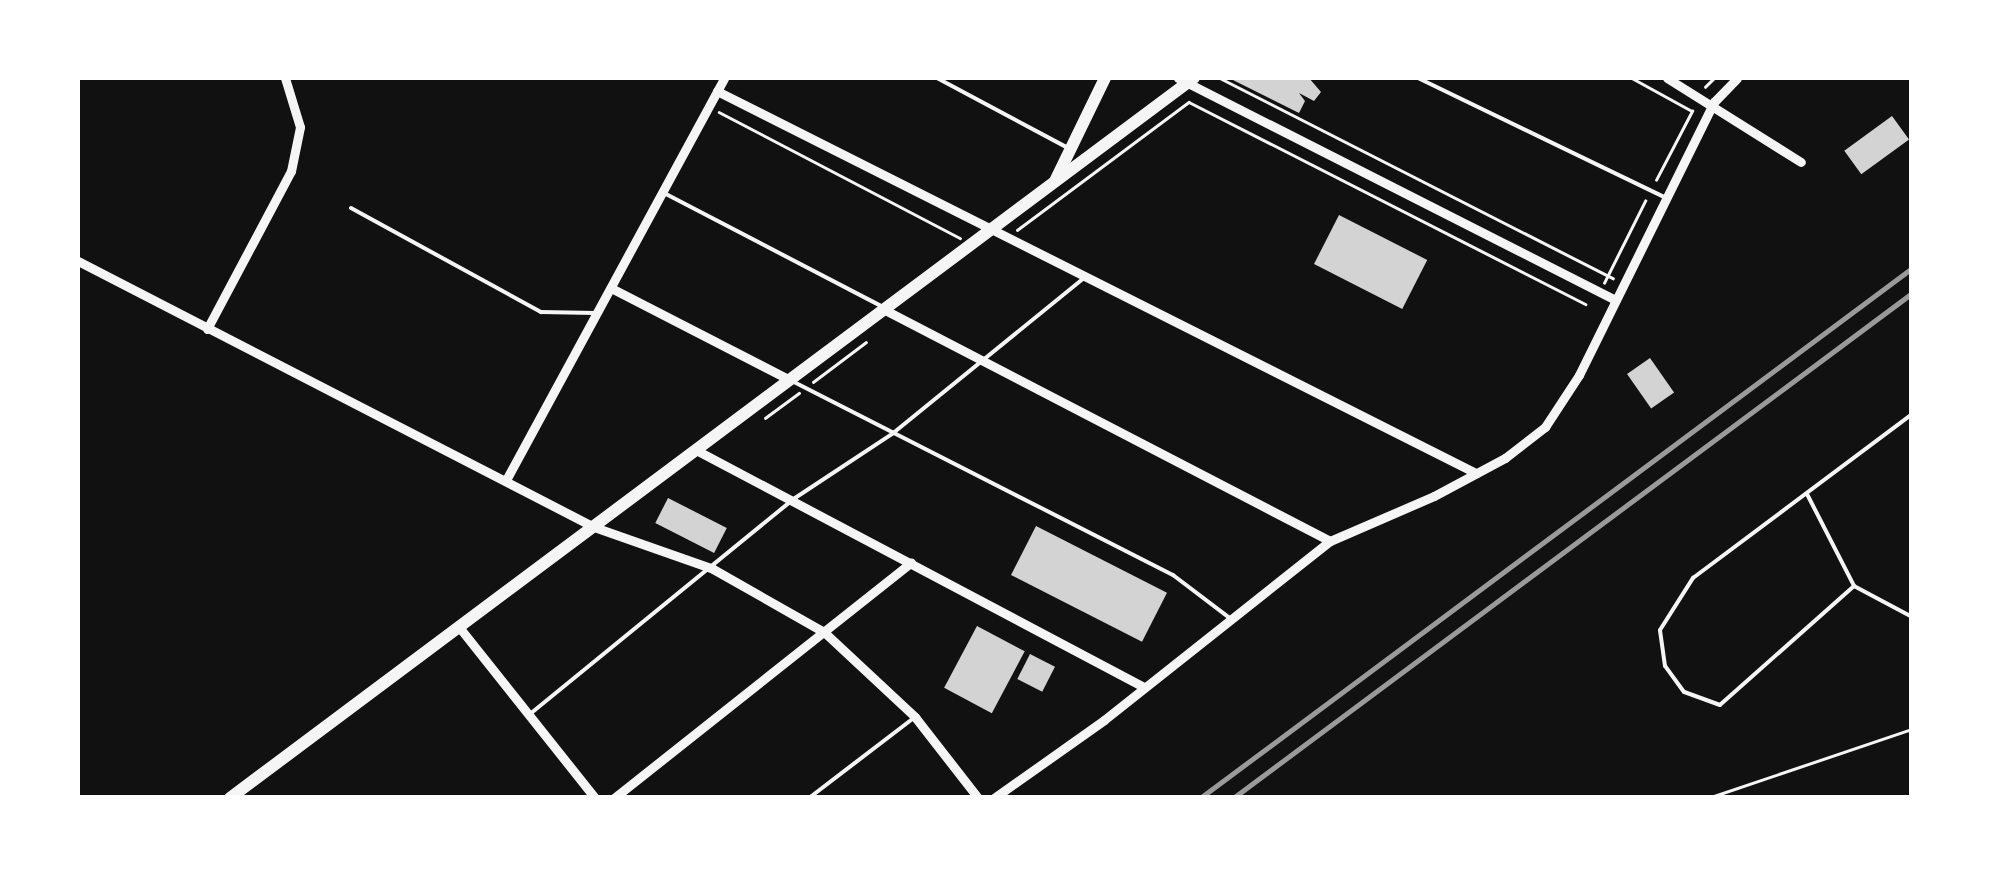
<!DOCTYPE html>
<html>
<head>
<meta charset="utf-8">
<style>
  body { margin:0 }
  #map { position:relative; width:1989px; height:875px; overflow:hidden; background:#111; font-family:Cabin,sans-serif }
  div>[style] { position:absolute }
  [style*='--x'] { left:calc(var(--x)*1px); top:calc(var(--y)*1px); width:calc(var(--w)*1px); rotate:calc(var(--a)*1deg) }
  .building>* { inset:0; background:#d3d3d3; transform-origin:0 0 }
  .path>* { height:2.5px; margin:-1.25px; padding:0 1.25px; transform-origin:1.25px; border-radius:1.25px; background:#f5f5f5 }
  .service>* { height:4px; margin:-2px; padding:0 2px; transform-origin:2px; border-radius:2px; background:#f5f5f5 }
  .minor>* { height:9px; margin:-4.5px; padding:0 4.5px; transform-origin:4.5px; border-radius:4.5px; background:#f5f5f5 }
  .secondary>* { height:12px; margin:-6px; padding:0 6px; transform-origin:6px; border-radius:6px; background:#f5f5f5 }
  .rail>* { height:5px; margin:-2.5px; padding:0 2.5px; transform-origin:2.5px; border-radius:2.5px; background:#9a9a9a }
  span { translate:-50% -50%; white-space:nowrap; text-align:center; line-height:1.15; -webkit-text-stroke:9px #fff; paint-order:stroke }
  .frame { position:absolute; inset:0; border:80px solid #fff; pointer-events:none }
</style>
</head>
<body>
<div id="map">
  <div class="building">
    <i style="clip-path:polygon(1229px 78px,1309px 78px,1321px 92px,1314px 101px,1299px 93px,1305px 101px,1299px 113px)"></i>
    <i style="left:1892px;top:116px;width:29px;height:59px;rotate:54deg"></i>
    <i style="left:1339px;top:215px;width:99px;height:55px;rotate:27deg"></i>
    <i style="left:1650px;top:358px;width:42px;height:28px;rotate:55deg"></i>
    <i style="left:668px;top:498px;width:66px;height:28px;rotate:27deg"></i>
    <i style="left:1036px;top:526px;width:147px;height:55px;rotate:27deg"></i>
    <i style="left:977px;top:626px;width:54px;height:70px;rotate:28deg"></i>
    <i style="left:1030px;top:654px;width:28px;height:28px;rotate:27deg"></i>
  </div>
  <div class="path">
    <i style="--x:1220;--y:78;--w:441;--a:27"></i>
    <i style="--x:1632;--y:78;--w:68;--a:28.8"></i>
    <i style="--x:1705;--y:87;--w:13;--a:-45"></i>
    <i style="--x:719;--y:112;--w:272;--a:27.6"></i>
    <i style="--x:1656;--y:180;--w:78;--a:-62.4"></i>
    <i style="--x:1017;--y:230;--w:214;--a:-36.7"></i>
    <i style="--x:1189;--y:102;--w:445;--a:27"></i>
    <i style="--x:1604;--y:283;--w:92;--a:-63.4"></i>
    <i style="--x:813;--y:382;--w:66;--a:-37"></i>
    <i style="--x:765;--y:418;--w:42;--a:-36.3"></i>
    <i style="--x:1708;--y:798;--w:215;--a:-18.7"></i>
  </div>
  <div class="service">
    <i style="--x:937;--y:78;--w:151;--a:28.1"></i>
    <i style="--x:1418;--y:78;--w:276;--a:25.8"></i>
    <i style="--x:664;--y:193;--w:245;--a:27.5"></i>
    <i style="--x:351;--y:208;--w:217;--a:28.7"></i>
    <i style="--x:541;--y:312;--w:54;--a:1.1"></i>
    <i style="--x:792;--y:381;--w:428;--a:27"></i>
    <i style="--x:1173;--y:575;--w:73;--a:37.2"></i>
    <i style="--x:1807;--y:494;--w:103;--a:62.9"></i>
    <i style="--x:1854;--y:586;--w:179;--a:138.4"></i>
    <i style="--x:1720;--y:705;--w:38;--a:-160"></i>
    <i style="--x:1684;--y:692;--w:32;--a:-126"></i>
    <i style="--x:1665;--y:666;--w:36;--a:-98"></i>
    <i style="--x:1660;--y:630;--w:62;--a:-57.6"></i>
    <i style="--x:1693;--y:578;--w:274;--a:-36.8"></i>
    <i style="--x:1854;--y:586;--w:66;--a:28.1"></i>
    <i style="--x:530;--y:714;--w:338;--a:-39.2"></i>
    <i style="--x:792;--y:500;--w:120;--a:-33.4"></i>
    <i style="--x:892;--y:434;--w:247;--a:-39.1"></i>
    <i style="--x:809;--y:798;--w:133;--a:-37.4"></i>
  </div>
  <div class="minor">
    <i style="--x:1178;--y:78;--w:490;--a:26.9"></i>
    <i style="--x:1667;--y:78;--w:158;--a:32.1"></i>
    <i style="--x:717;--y:91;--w:850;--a:26.72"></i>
    <i style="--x:78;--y:261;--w:581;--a:27.27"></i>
    <i style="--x:594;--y:527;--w:126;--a:19.4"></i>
    <i style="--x:713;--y:569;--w:128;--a:29.6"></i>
    <i style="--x:824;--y:632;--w:125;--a:43"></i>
    <i style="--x:915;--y:717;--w:103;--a:52.1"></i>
    <i style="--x:613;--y:289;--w:199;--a:27.2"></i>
    <i style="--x:885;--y:310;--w:501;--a:27.43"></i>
    <i style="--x:207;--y:329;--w:179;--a:-62"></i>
    <i style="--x:291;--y:171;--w:45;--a:-78.4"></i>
    <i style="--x:300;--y:127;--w:51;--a:-107"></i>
    <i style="--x:696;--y:450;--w:505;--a:27.89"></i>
    <i style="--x:506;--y:480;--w:457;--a:-61.5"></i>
    <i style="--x:459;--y:627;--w:218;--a:51.5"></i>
    <i style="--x:614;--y:798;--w:379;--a:-38.4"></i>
    <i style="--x:994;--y:798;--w:135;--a:-35.3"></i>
    <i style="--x:1104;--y:720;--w:288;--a:-38.4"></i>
    <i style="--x:1330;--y:541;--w:113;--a:-23.4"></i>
    <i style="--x:1434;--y:496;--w:81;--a:-28.2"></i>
    <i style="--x:1505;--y:458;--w:51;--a:-37.8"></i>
    <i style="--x:1545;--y:427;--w:62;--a:-56.8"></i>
    <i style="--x:1579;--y:375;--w:305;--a:-63.7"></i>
    <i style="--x:1714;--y:102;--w:33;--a:-46"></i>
  </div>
  <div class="secondary">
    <i style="--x:1056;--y:179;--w:112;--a:-64.1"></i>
    <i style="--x:230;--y:798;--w:1203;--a:-36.76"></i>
  </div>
  <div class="rail">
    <i style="--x:1200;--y:798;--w:888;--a:-36.66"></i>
    <i style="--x:1233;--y:798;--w:846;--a:-36.64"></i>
  </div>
  <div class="frame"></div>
</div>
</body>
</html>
